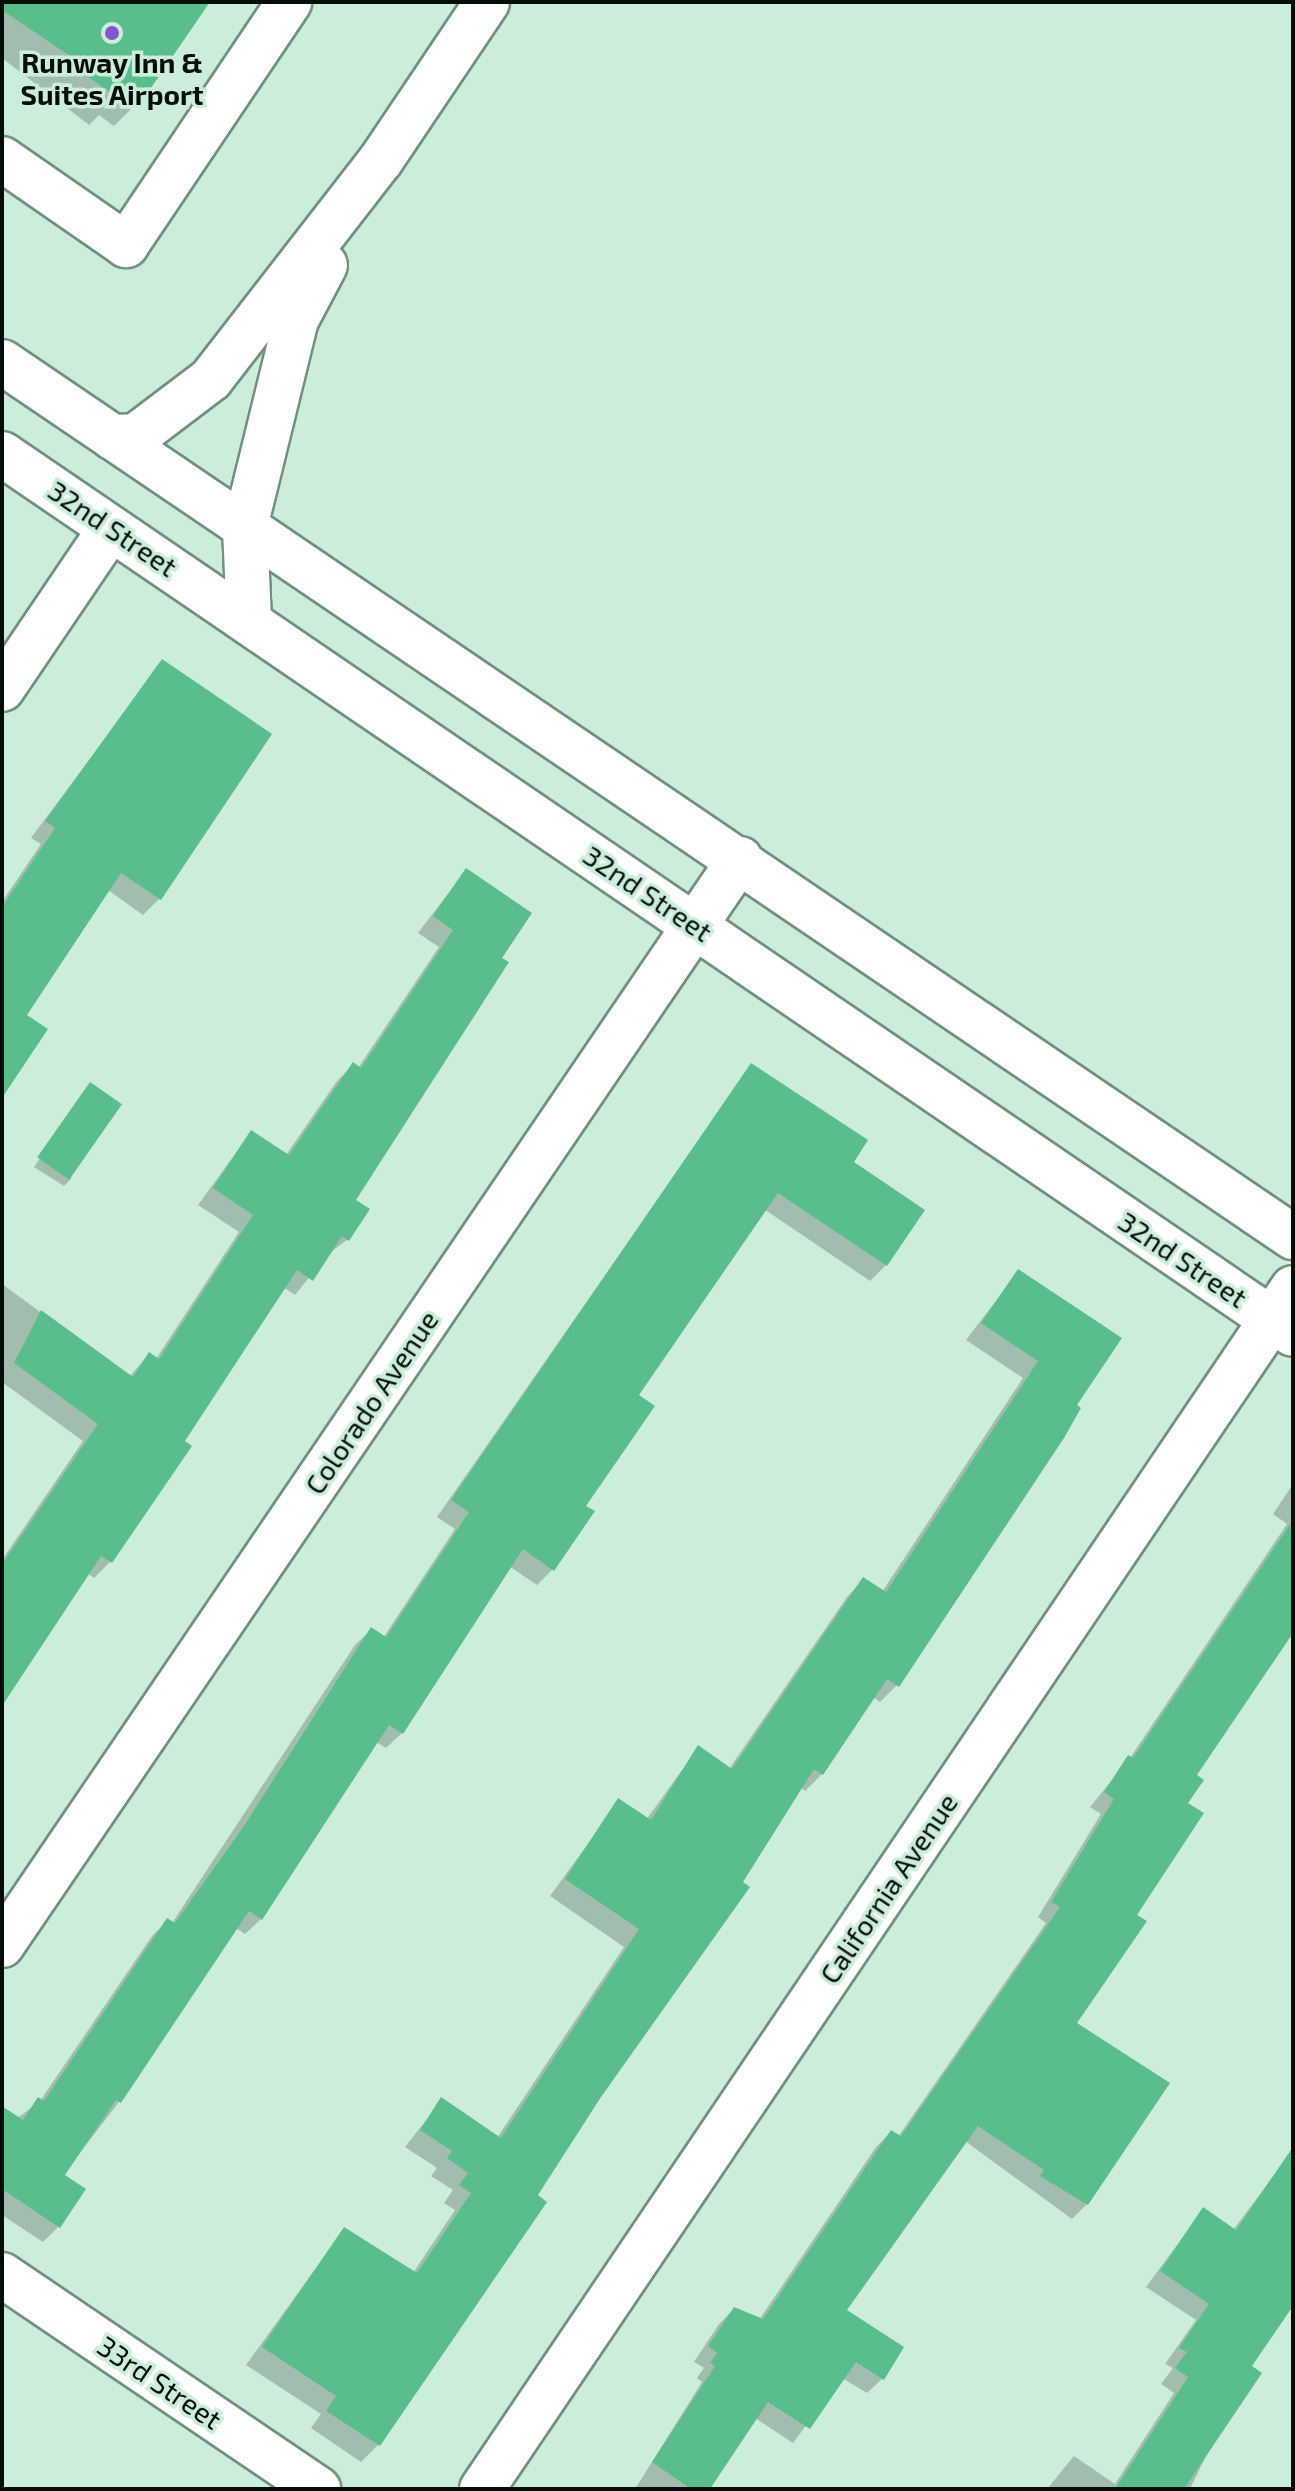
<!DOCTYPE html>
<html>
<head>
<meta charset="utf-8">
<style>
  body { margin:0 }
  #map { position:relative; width:1295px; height:2491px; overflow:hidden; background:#cbedd9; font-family:"Exo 2",sans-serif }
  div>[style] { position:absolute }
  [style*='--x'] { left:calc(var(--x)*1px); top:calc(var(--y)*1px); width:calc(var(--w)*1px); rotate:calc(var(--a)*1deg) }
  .shadow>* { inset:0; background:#0003 }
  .building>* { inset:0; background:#5abe8c; transform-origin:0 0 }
  .roads { filter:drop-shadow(2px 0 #71907e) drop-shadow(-2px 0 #71907e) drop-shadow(0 2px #71907e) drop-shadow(0 -2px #71907e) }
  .minor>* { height:44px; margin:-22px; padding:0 22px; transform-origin:22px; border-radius:22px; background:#fff }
  .highway>* { height:44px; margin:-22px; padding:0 22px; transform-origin:22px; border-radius:22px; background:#fff }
  .dots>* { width:22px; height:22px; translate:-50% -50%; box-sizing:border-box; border:4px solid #cbedd9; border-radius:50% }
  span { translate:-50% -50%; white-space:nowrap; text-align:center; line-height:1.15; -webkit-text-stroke:7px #cbedd9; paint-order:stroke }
  .poi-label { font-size:28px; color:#040e08; font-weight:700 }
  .street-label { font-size:28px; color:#040e08 }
  .frame { position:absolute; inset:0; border:4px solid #040e08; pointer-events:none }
</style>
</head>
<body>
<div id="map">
  <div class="shadow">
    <i style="clip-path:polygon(2px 2px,200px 2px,143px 97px,114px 126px,99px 115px,89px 125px,2px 58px)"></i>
    <i style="clip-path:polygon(162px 662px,269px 734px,159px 899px,143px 915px,108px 890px,24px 1015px,2px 1088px,2px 902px,41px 844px,31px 838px)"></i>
    <i style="clip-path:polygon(466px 870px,499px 958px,353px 1200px,367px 1210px,347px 1240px,328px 1254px,295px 1295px,283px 1287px,182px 1442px,189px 1447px,110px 1562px,94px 1578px,87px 1573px,2px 1701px,2px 1560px,83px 1441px,2px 1382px,2px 1284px,129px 1377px,149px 1354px,156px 1359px,239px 1232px,198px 1205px,251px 1132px,286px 1155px,337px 1081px,353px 1065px,358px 1068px,439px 947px,418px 933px)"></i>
    <i style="clip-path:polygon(751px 1065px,851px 1162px,886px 1265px,870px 1281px,764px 1209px,636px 1395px,552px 1570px,537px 1585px,509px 1566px,402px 1733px,386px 1748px,376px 1742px,261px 1919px,245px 1934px,236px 1928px,119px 2102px,62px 2176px,58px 2227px,43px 2242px,2px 2215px,2px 2130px,40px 2101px,152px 1936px,168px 1920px,172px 1923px,355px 1645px,371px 1630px,383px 1638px,455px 1529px,437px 1517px)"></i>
    <i style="clip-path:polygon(90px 1085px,71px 1179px,64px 1186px,34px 1167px)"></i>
    <i style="clip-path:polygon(1018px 1272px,1119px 1338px,897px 1685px,880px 1702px,873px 1697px,822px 1774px,805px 1791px,800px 1787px,535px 2196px,544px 2202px,378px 2445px,361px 2462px,311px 2428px,321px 2414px,246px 2365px,344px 2229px,413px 2273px,455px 2210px,444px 2203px,453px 2190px,431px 2176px,437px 2168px,405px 2147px,442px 2100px,497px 2138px,624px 1947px,550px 1896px,619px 1801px,646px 1820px,698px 1748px,729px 1769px,847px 1597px,863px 1580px,882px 1592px,1023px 1378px,966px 1340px)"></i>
    <i style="clip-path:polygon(1293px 1484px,1293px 1629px,1194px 1776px,1134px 1916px,1074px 2023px,1087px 2204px,1072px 2219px,965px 2141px,844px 2311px,882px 2379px,867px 2393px,842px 2378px,793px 2443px,755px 2418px,708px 2489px,635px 2489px,702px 2382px,697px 2378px,704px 2368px,694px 2362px,719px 2324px,734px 2309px,759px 2320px,876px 2147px,891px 2132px,898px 2137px,1046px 1923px,1038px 1917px,1101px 1814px,1090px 1807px,1130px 1758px,1287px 1524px,1273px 1514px)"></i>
    <i style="clip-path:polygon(1291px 2153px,1293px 2301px,1249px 2367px,1190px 2489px,1047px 2489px,1074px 2456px,1115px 2484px,1174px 2393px,1161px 2384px,1173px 2368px,1165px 2364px,1196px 2320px,1146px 2287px,1203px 2210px,1233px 2230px)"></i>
  </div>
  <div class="building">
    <i style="clip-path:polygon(2px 2px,210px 2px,144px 98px,127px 86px,119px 98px,66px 62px,70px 56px,2px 10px)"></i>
    <i style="clip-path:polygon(162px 659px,272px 734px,161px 900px,121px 873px,27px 1015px,48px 1029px,2px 1098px,2px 907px,55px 828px,45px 821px)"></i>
    <i style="clip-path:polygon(466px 868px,532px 913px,502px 958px,509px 962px,356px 1200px,370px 1209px,349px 1241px,342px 1236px,313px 1281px,297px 1270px,185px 1441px,192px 1446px,112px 1563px,101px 1556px,2px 1706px,2px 1564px,98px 1424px,14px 1363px,41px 1310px,133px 1377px,149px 1352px,159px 1359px,253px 1215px,213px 1188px,251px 1130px,289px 1155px,353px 1062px,361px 1068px,453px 930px,433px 916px)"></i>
    <i style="clip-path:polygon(751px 1063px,868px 1140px,854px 1162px,925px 1210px,887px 1266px,778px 1193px,639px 1395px,655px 1406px,586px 1506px,595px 1511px,554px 1571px,523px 1549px,403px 1734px,389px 1725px,262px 1920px,249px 1911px,121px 2103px,116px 2100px,65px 2175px,86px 2189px,60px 2228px,2px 2189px,2px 2106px,23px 2120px,38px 2097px,44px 2101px,167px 1918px,175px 1923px,244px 1826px,371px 1627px,386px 1637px,469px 1512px,451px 1500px)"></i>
    <i style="left:90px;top:1082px;width:39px;height:92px;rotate:35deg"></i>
    <i style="clip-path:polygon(1018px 1269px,1122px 1338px,1077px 1405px,1081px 1408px,1064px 1438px,899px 1687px,887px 1679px,823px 1775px,814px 1769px,743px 1882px,750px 1887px,601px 2097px,538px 2195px,547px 2202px,380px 2446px,326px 2411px,336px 2396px,262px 2347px,344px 2227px,417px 2273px,471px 2193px,459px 2185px,468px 2173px,447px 2158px,452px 2151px,420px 2130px,441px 2097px,501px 2138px,639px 1929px,565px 1879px,618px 1798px,651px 1820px,698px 1745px,732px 1769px,863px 1577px,886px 1592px,1038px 1361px,981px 1323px)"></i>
    <i style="clip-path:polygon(1293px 1520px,1293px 1633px,1197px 1775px,1204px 1780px,1188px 1803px,1204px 1813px,1137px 1915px,1147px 1921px,1077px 2023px,1170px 2083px,1088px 2205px,1040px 2176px,1044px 2170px,978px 2126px,847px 2310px,904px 2347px,884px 2380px,856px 2362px,810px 2429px,768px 2402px,710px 2489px,691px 2489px,652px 2462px,715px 2366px,710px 2363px,717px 2353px,708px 2346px,734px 2307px,763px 2319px,891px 2130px,901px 2136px,1060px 1907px,1051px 1902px,1114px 1799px,1104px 1792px,1128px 1755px,1133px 1758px)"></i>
    <i style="clip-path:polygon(1293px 2147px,1293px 2306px,1252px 2366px,1262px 2373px,1184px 2489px,1115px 2489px,1188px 2377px,1175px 2368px,1187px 2352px,1179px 2348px,1209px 2304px,1160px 2271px,1203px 2207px,1236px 2230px)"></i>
  </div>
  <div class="roads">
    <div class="minor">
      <i style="--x:2;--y:159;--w:151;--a:34.7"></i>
      <i style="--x:126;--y:245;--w:293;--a:-56.1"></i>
      <i style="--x:2;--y:362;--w:1560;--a:34.13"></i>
      <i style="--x:2;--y:454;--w:1562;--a:34.28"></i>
      <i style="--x:2;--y:689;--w:194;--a:-55.9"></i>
      <i style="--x:2;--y:1945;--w:1313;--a:-55.8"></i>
      <i style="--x:2;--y:2275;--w:382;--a:34.1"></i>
      <i style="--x:482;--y:2489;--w:1449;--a:-55.97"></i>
    </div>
    <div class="highway">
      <i style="--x:112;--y:437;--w:24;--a:-2"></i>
      <i style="--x:136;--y:436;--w:94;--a:-37.2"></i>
      <i style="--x:211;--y:379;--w:277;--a:-52.2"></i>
      <i style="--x:381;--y:160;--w:190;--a:-56.1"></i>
      <i style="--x:249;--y:620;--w:93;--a:-92.5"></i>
      <i style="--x:245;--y:527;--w:213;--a:-76.2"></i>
      <i style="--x:296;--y:320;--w:62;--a:-62.2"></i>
    </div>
  </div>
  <div class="dots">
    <i style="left:112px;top:33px;background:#8555ce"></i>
  </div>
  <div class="poi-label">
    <span style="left:112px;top:78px">Runway Inn &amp;<br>Suites Airport</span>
  </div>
  <div class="street-label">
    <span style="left:113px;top:528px;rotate:34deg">32nd Street</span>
    <span style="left:648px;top:893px;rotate:34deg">32nd Street</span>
    <span style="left:1183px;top:1259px;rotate:34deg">32nd Street</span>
    <span style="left:371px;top:1402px;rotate:-56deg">Colorado Avenue</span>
    <span style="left:888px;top:1888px;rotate:-56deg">California Avenue</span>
    <span style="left:160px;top:2382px;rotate:34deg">33rd Street</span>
  </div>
  <div class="frame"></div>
</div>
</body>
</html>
